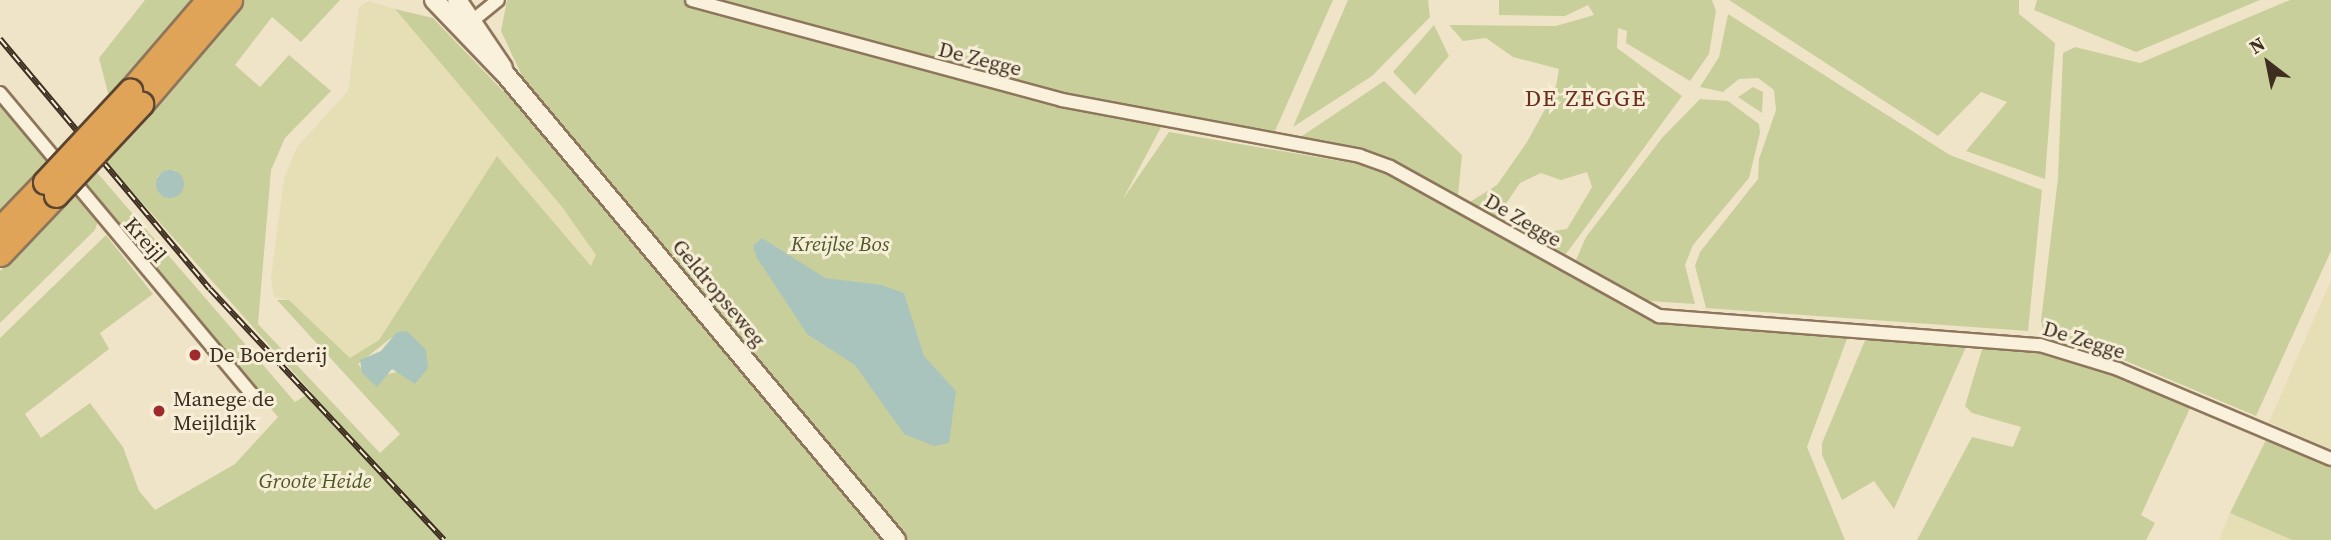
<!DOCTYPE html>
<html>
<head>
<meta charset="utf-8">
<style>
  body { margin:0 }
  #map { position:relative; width:2331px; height:540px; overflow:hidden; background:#f0e4c8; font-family:"Source Serif 4",serif }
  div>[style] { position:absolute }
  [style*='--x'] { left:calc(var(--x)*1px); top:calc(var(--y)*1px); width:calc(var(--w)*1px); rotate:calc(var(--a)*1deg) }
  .farmland>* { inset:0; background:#e6deb5 }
  .green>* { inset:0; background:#c9cf9b }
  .water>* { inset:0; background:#a9c4bc }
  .round { border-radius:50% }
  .roads { filter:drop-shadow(2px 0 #8d765c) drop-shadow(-2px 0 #8d765c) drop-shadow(0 2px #8d765c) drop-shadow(0 -2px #8d765c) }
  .minor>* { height:12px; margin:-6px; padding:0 6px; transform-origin:6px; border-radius:6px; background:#faf1dc }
  .secondary>* { height:18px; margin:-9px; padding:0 9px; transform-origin:9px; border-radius:9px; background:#faf1dc }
  .motorway>* { height:23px; margin:-11.5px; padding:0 11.5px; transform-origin:11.5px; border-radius:11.5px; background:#e0a458 }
  .rail>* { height:6px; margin-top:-3px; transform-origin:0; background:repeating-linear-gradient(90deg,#f7eed8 0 10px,#3d2e20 0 20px); box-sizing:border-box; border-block:2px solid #3d2e20 }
  .bridges { filter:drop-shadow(2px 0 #5b4430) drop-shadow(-2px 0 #5b4430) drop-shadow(0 2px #5b4430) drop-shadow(0 -2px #5b4430) }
  .motorway-bridge>* { height:23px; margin:-11.5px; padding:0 11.5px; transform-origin:11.5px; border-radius:11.5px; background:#e0a458 }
  .dots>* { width:19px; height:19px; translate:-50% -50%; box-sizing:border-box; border:4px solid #f7eed8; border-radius:50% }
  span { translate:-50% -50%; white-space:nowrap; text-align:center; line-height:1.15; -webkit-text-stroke:6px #f7eed8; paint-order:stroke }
  .street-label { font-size:21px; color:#3d2e20 }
  .park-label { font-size:21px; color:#4d5a26; font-style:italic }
  .poi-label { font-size:21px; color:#3d2e20 }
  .left { translate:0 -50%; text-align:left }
  .neighbourhood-label { font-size:23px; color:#6b2e1e; letter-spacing:2px }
  .north { position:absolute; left:2233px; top:28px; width:70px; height:70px; -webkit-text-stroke:5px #f7eed8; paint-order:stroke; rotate:328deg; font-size:19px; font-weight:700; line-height:28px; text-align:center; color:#3d2e20 }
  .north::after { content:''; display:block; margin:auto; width:24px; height:32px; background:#3d2e20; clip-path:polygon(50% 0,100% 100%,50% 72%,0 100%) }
</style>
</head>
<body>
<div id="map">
  <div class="farmland">
    <i style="clip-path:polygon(368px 1px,395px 9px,598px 250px,599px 276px,497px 157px,379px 340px,350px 358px,289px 300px,274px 297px,271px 278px,284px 178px,297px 147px,348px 91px,359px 7px)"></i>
    <i style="clip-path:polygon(2331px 280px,2331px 450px,2269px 422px)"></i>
    <i style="clip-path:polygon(2230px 513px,2292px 540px,2219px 540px)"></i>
  </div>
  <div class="green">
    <i style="clip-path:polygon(145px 0,194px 0,109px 97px,99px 58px)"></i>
    <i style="clip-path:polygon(evenodd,242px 0,340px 0,301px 42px,272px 17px,235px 65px,260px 87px,289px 55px,331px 91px,285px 138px,271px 170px,258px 324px,380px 453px,400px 434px,277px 300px,289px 300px,350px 358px,379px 340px,497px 156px,591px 266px,596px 255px,562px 207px,395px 9px,433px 18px,503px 91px,523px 78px,501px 31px,507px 0,1333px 0,1275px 131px,1167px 116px,1123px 199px,1169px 132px,1364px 165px,1400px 177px,1646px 319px,1848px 336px,1807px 447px,1845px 540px,0 540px,0 338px,106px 235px,153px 294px,100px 333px,109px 349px,25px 414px,41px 438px,90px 403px,123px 447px,139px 491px,155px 510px,235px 464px,278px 417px,83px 183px,94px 169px,295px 402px,311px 392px,103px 159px,242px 0,175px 170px,183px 183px,167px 198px,157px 176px,175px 170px,242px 0,391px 338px,397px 372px,383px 375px,377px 387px,358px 364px,391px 338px)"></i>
    <i style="clip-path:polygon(1348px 0,1428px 0,1430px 17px,1372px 76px,1293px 127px)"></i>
    <i style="clip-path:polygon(1499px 0,1712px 0,1716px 11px,1709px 54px,1690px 81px,1626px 43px,1627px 31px,1618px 28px,1617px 48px,1682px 96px,1566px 254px,1509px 224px,1524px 217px,1547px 232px,1567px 229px,1592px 187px,1587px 172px,1561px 180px,1541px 173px,1520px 183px,1497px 217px,1470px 202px,1497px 185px,1527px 142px,1555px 91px,1559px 69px,1513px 57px,1486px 38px,1463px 41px,1449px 25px,1556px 26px,1594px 15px,1588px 5px,1565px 16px,1499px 15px)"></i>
    <i style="clip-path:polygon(1729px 0,2019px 0,2019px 14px,2055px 43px,2045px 179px,1966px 151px,2007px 102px,1981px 92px,1938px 136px)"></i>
    <i style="clip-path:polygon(2037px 0,2260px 0,2136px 52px,2034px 10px)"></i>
    <i style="clip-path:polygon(2290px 0,2331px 0,2331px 251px,2256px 416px,2095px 348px,2044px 333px,2041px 321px,2058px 178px,2063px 53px,2075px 47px,2140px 63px)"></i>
    <i style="clip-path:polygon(1728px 14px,1950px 155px,2042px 190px,2028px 331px,1706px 308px,1695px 266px,1700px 252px,1758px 179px,1759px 159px,1776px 110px,1774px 90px,1758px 78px,1739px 79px,1723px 92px,1700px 87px,1719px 57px)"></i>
    <i style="clip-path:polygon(1434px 25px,1449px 56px,1415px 95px,1393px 72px)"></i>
    <i style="clip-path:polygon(1384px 81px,1462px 155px,1458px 195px,1384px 156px,1299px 138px)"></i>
    <i style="clip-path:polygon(1753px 87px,1763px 92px,1762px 113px,1738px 97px)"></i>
    <i style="clip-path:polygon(1700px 99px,1728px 101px,1759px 124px,1760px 133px,1749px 178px,1693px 245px,1685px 265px,1695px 304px,1649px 301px,1576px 260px,1586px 237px,1662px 138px)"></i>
    <i style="clip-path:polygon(0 101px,51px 163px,0 213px)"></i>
    <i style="clip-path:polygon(76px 191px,99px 218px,95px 230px,0 323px,0 271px)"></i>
    <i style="clip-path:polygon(1866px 338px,1966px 347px,1894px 509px,1874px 481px,1842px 500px,1822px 455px,1822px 443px)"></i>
    <i style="clip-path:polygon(1983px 346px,2063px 353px,2191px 406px,2141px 515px,2155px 523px,2146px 540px,1917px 540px,1972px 437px,2013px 447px,2021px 427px,1972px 413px,1965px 406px)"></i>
    <i style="clip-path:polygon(2266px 440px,2331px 467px,2331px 540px,2292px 540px,2230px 513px)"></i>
  </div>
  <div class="water">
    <i class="round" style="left:156px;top:170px;width:28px;height:28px"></i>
    <i style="clip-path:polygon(762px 238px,825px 278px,881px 285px,904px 293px,924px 356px,956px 391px,949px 443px,934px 446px,904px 434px,855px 365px,807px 334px,757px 258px,753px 246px)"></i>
    <i style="clip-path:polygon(407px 331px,426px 350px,428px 368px,415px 384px,392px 369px,377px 387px,362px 373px,360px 360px,381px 351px,397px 332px)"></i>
  </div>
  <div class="roads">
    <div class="minor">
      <i style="--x:692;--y:0;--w:383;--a:15.1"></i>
      <i style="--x:1062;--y:100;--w:303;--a:10.6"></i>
      <i style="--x:1360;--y:156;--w:32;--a:20"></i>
      <i style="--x:1390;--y:167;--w:308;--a:29"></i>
      <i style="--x:1659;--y:316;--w:382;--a:4.4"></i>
      <i style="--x:2040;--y:345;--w:82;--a:17.1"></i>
      <i style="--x:2118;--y:369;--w:231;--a:22.9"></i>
      <i style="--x:466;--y:26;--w:41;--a:-39.1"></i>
      <i style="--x:0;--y:93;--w:393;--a:50.1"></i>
    </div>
    <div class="secondary">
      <i style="--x:434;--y:0;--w:104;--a:46.2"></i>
      <i style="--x:506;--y:75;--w:607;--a:50.01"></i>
      <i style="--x:457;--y:0;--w:82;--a:55.9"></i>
    </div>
    <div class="motorway">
      <i style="--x:130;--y:91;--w:120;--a:-49.4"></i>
      <i style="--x:141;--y:104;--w:137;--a:-49.4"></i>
      <i style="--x:0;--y:229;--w:65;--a:-46.2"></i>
      <i style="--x:0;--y:254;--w:81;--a:-46.5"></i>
    </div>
  </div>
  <div class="rail">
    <i style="--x:0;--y:39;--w:326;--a:50"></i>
    <i style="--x:210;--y:289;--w:343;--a:47"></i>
  </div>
  <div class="bridges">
    <div class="motorway-bridge">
      <i style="--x:45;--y:182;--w:125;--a:-47"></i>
      <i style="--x:56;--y:195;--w:125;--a:-47"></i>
    </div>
  </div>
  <div class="dots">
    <i style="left:195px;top:355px;background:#9e2a2b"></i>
    <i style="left:159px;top:411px;background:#9e2a2b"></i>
  </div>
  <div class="street-label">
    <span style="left:980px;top:59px;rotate:14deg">De Zegge</span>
    <span style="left:1523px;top:220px;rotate:30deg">De Zegge</span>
    <span style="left:145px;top:240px;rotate:49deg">Kreijl</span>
    <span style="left:719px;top:293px;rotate:50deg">Geldropseweg</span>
    <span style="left:2084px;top:340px;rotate:17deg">De Zegge</span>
  </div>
  <div class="park-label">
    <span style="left:840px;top:244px">Kreijlse Bos</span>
    <span style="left:315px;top:481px">Groote Heide</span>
  </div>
  <div class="poi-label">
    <span class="left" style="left:209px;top:355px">De Boerderij</span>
    <span class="left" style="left:173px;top:411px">Manege de<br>Meijldijk</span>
  </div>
  <div class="neighbourhood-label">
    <span style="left:1586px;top:98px">DE ZEGGE</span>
  </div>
  <div class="north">N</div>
</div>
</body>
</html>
